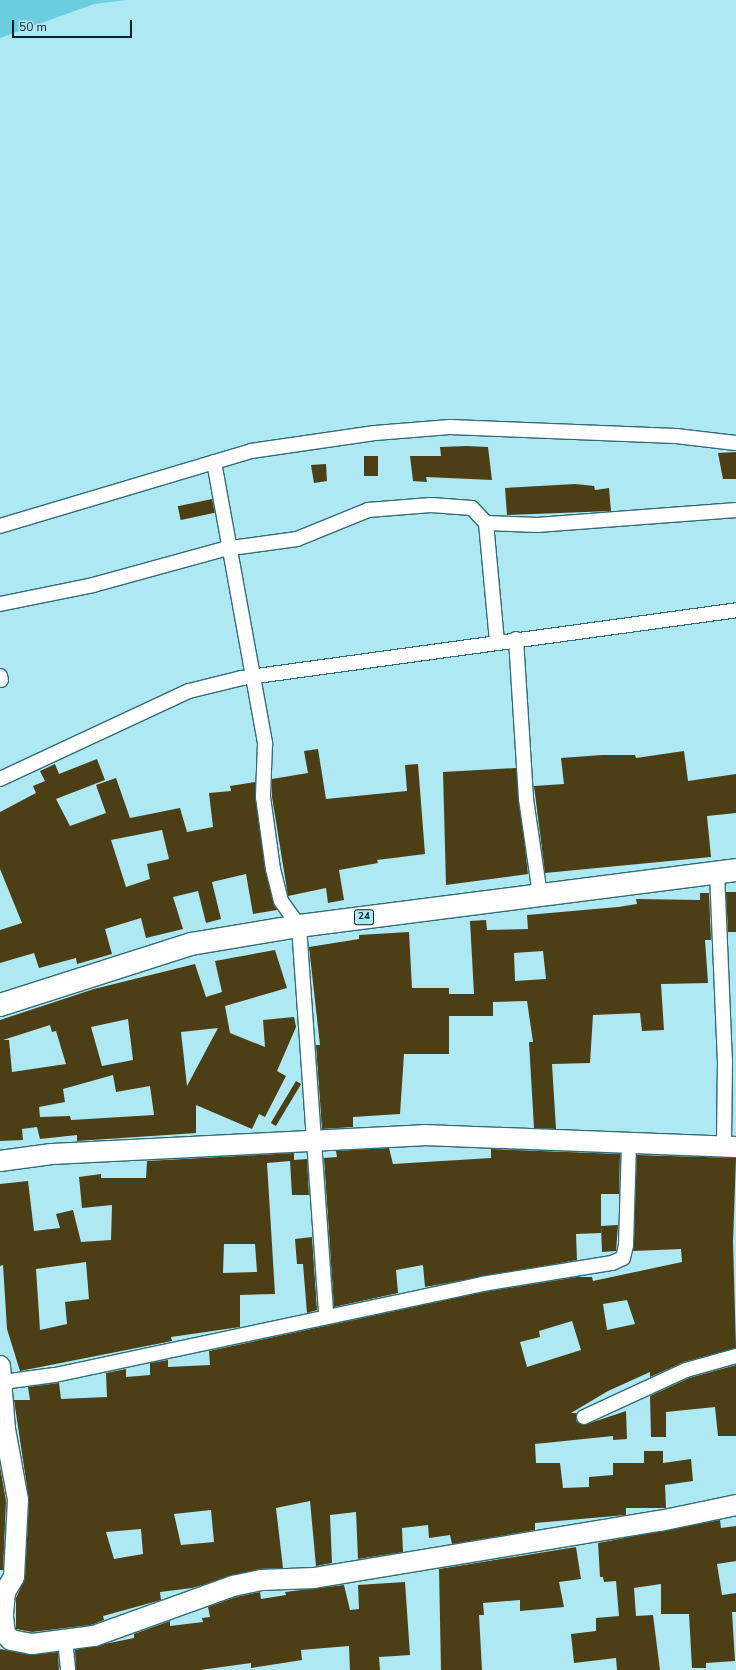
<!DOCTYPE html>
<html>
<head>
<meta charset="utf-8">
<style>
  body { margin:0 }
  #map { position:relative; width:736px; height:1670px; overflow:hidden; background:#ade8f3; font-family:"Nunito Sans",sans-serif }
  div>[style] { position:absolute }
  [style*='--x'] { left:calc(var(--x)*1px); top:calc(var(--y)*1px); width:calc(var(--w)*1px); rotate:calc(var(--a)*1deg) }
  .water>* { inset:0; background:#6acedf }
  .building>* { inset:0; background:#4d3f15; transform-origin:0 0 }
  .roads { filter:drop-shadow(1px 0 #326c75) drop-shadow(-1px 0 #326c75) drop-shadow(0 1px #326c75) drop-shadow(0 -1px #326c75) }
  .street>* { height:14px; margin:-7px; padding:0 7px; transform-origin:7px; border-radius:7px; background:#fff }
  .secondary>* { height:20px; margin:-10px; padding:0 10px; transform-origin:10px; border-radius:10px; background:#fff }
  .highway>* { height:22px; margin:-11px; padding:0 11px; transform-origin:11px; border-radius:11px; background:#fff }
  span { translate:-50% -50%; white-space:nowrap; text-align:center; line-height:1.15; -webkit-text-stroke:4px #ade8f3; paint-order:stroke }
  .shield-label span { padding:1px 3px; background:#ade8f3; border:1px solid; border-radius:3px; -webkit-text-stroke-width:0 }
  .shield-label { font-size:10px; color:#082125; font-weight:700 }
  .scale { position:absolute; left:12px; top:20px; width:120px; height:18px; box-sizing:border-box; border:2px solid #082125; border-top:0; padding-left:5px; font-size:12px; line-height:14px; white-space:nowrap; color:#082125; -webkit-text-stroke:3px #ade8f3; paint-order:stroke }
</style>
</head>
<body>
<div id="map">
  <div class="water">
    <i style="clip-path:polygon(0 0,125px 0,94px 4px,0 38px)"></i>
  </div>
  <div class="building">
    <i style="clip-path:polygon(467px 446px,488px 447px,492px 480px,426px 477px,427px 482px,413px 481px,410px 456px,441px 456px,440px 447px)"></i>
    <i style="clip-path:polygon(736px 452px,736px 479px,723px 479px,718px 453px)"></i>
    <i style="left:364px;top:456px;width:14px;height:20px"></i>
    <i style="clip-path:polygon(326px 464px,327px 481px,314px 483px,311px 465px)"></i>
    <i style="clip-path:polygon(575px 484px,594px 486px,595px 490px,609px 488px,611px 511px,507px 515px,505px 488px)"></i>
    <i style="left:212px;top:499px;width:14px;height:35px;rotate:78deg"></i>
    <i style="clip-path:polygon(318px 749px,326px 799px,407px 791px,405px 765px,418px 764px,425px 854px,377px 860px,378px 863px,339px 870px,344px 900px,328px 903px,326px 888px,288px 896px,272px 797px,272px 779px,308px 773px,304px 751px)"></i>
    <i style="clip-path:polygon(684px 751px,688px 781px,736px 774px,736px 813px,707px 816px,711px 857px,545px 873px,534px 786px,564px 784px,561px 758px,602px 755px,635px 755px,636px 758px)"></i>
    <i style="clip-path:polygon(evenodd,97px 759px,105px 780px,56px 799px,70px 826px,106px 813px,96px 785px,116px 778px,130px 818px,180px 808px,187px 832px,213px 827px,209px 793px,231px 791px,230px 786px,255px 782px,265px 870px,277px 910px,253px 914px,246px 874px,212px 882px,221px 919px,206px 923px,198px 891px,173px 897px,183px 929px,146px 938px,141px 918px,105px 929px,112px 954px,77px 964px,76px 958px,39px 968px,34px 953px,0 963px,0 930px,22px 923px,0 869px,0 812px,36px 793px,33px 786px,45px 781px,40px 771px,55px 764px,59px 774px,97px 759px,162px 830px,169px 859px,147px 864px,150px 879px,126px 887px,111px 840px,162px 830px)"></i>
    <i style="clip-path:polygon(516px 768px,528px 874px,446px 885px,443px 772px)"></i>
    <i style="clip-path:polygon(726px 892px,736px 892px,736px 932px,728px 932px)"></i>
    <i style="clip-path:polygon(evenodd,700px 893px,709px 893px,711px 940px,705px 940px,708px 983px,661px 984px,664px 1030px,642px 1031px,640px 1013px,593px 1015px,590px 1063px,552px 1064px,556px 1129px,534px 1128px,529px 1042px,533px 1042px,527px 1001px,493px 1002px,493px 1016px,449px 1016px,449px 1054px,404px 1054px,400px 1114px,353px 1117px,353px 1127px,322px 1129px,316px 1045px,320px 1045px,309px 947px,359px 939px,359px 935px,409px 932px,412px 988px,449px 988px,449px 994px,474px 994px,470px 921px,486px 920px,487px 930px,528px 929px,527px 915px,618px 907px,637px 904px,636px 899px,700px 900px,700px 893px,543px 951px,546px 979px,515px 981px,514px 953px,543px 951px)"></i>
    <i style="clip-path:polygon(evenodd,275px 950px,287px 988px,225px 1006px,230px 1033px,265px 1047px,263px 1020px,294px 1017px,296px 1027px,277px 1071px,286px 1076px,265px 1117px,259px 1114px,252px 1129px,196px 1105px,196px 1133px,77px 1141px,77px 1135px,40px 1139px,37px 1127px,22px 1129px,23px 1140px,0 1141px,0 1020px,94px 989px,195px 964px,206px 997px,222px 992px,215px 961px,275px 950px,128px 1019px,133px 1060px,102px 1066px,91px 1027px,128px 1019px,275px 950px,50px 1025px,52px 1032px,56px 1031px,66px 1064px,12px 1072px,9px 1040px,3px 1040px,50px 1025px,275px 950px,218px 1028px,187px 1086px,181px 1032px,218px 1028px,275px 950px,113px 1075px,116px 1092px,150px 1086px,154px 1115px,71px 1120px,70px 1116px,40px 1117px,39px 1107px,65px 1102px,63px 1089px,113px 1075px)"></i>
    <i style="left:296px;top:1081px;width:6px;height:49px;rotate:31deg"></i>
    <i style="clip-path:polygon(389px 1148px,393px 1164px,491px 1158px,491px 1149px,620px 1154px,619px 1194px,601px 1194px,601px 1233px,576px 1234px,577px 1260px,425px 1287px,423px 1265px,396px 1270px,398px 1293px,334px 1307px,324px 1158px,337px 1157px,336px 1151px)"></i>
    <i style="clip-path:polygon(evenodd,294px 1153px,294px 1160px,307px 1159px,309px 1195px,292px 1195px,290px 1161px,267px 1163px,275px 1294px,240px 1295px,240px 1327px,171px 1337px,172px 1341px,20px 1371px,7px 1329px,3px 1265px,0 1266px,0 1184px,28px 1181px,34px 1231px,60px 1228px,56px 1214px,73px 1210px,81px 1242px,111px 1240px,112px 1205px,82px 1208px,79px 1177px,101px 1174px,101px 1178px,146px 1178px,147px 1161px,294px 1153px,224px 1244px,255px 1244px,257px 1272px,223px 1273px,224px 1244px,294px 1153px,86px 1262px,89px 1299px,65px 1302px,67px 1324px,40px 1330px,36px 1269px,86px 1262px)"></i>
    <i style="clip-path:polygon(evenodd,637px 1155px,736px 1158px,733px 1242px,736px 1348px,684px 1362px,650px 1377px,650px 1372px,608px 1391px,571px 1413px,577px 1413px,576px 1421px,584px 1425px,626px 1411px,627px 1439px,613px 1440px,613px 1436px,535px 1444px,536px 1463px,560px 1463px,563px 1488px,589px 1487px,589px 1477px,613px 1475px,613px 1463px,644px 1463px,644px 1451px,663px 1451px,663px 1463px,691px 1459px,693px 1481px,665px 1485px,666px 1508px,626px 1508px,626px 1515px,535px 1523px,535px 1530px,452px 1544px,450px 1535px,429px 1538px,428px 1525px,402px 1528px,403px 1552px,358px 1559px,356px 1512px,330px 1515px,332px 1563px,316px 1566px,310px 1501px,276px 1508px,283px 1568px,259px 1569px,192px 1588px,160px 1592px,161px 1600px,103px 1616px,104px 1620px,91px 1625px,32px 1632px,16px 1629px,16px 1598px,25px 1578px,29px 1500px,14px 1400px,30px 1400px,28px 1387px,59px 1383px,61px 1399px,107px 1397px,106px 1373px,126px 1369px,126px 1377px,150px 1375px,150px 1363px,168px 1360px,168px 1367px,210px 1365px,209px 1351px,484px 1292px,577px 1277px,592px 1277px,593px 1281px,682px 1262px,681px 1249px,633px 1251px,637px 1155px,627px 1300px,635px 1324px,607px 1330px,603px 1304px,627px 1300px,637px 1155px,572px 1321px,581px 1350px,527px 1367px,520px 1342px,540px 1337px,539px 1331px,572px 1321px,637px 1155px,211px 1510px,214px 1542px,181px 1545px,174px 1514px,211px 1510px,637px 1155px,141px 1529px,143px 1554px,114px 1559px,106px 1532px,141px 1529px)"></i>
    <i style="clip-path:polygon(618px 1225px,616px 1251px,602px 1252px,601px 1226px)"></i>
    <i style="clip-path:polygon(312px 1237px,317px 1310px,307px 1313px,303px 1264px,297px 1264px,295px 1239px)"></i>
    <i style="clip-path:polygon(736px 1365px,736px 1436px,718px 1436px,715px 1407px,666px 1412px,666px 1437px,651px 1437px,650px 1396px,689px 1378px)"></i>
    <i style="clip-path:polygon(0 1466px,6px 1501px,3px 1570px,0 1570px)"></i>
    <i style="clip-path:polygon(720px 1520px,721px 1528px,736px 1526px,736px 1561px,717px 1564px,722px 1595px,736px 1593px,736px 1612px,732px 1612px,735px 1661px,706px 1663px,706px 1668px,692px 1668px,689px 1614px,661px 1614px,661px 1584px,634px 1588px,636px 1616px,653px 1615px,660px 1670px,617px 1670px,616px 1658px,574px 1663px,571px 1634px,596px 1631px,596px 1618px,619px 1616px,616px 1581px,604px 1582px,603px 1577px,600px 1577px,598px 1543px)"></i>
    <i style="clip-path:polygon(576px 1547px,581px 1579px,559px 1582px,564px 1607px,520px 1611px,520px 1600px,483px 1603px,484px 1615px,479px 1615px,482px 1670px,441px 1670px,439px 1569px)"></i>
    <i style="clip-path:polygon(405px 1582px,410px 1655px,379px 1657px,380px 1670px,350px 1670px,349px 1646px,301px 1650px,302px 1660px,251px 1668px,251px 1663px,200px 1670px,76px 1670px,75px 1650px,134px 1638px,134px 1634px,170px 1621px,170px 1626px,203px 1622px,202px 1618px,210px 1617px,208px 1607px,236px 1597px,260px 1592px,261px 1599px,286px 1595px,285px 1592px,344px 1585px,350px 1610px,359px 1609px,358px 1585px)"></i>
    <i style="clip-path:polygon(0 1649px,30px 1655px,58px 1652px,59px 1670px,0 1670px)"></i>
  </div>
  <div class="roads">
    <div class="street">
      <i style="--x:214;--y:462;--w:287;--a:79.7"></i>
      <i style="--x:265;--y:744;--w:53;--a:92.2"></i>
      <i style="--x:263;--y:797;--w:73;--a:82.1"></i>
      <i style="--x:273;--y:869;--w:33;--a:76"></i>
      <i style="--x:281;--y:901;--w:31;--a:54"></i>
      <i style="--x:299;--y:926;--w:392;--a:86"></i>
      <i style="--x:486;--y:523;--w:120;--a:84.7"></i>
      <i style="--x:0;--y:526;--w:262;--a:-16.6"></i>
      <i style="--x:251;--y:451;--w:125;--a:-8.3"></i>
      <i style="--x:375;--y:433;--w:75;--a:-4.6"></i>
      <i style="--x:450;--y:427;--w:226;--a:2.3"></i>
      <i style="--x:676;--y:436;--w:60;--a:6.7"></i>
      <i style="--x:0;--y:604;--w:95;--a:-11.5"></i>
      <i style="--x:93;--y:585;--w:136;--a:-15.4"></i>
      <i style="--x:224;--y:549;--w:74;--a:-7.8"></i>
      <i style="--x:297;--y:539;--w:77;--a:-22.2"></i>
      <i style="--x:368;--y:510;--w:63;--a:-4.5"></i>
      <i style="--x:431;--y:505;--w:41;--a:4.2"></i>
      <i style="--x:472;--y:508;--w:21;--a:47"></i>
      <i style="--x:486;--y:523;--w:51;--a:2.2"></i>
      <i style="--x:537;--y:525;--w:200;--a:-4.3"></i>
      <i style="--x:516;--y:639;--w:160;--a:86.4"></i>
      <i style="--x:526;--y:799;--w:97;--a:81.7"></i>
      <i style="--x:0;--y:676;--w:4;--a:76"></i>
      <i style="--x:0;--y:779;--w:208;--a:-25"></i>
      <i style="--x:189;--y:691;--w:55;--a:-13.8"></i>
      <i style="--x:242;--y:678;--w:499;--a:-7.8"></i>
      <i style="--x:717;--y:872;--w:188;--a:87.6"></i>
      <i style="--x:725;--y:1060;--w:86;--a:90.7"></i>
      <i style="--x:3;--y:1382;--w:52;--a:-7.7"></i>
      <i style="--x:55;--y:1375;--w:437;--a:-12"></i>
      <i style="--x:482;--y:1284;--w:132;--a:-9.2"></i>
      <i style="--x:612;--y:1263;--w:12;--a:-24"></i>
      <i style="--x:623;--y:1258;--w:13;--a:-77"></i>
      <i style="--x:626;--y:1245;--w:104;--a:-88.3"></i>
      <i style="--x:584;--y:1417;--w:112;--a:-24.7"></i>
      <i style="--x:686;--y:1370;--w:52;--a:-15.6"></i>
      <i style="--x:65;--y:1640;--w:30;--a:84"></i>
    </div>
    <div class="secondary">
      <i style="--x:0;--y:1161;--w:52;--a:-7.7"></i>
      <i style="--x:52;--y:1154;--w:372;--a:-2.9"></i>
      <i style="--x:424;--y:1135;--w:312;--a:2.2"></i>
      <i style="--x:0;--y:1366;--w:63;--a:85.5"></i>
      <i style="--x:5;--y:1429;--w:72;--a:79.6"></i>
      <i style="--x:18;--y:1500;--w:77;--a:93"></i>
      <i style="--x:14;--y:1577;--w:17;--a:121"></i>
      <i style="--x:5;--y:1592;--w:25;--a:95"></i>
      <i style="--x:3;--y:1617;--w:17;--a:83"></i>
      <i style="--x:5;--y:1634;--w:8;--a:45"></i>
      <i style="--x:11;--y:1640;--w:21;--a:11"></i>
      <i style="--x:32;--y:1644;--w:63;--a:-7.4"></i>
      <i style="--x:94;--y:1636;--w:148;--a:-19.8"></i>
      <i style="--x:233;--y:1586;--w:29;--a:-12"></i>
      <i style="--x:261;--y:1580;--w:53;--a:-2.2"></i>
      <i style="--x:314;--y:1578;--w:351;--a:-9.4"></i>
      <i style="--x:660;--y:1521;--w:78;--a:-11.9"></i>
    </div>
    <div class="highway">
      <i style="--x:0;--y:1005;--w:201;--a:-17.7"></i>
      <i style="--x:191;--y:944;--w:109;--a:-9.5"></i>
      <i style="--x:299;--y:926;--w:441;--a:-7.3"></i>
    </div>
  </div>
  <div class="shield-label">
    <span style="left:364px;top:917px">24</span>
  </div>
  <div class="scale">50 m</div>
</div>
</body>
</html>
